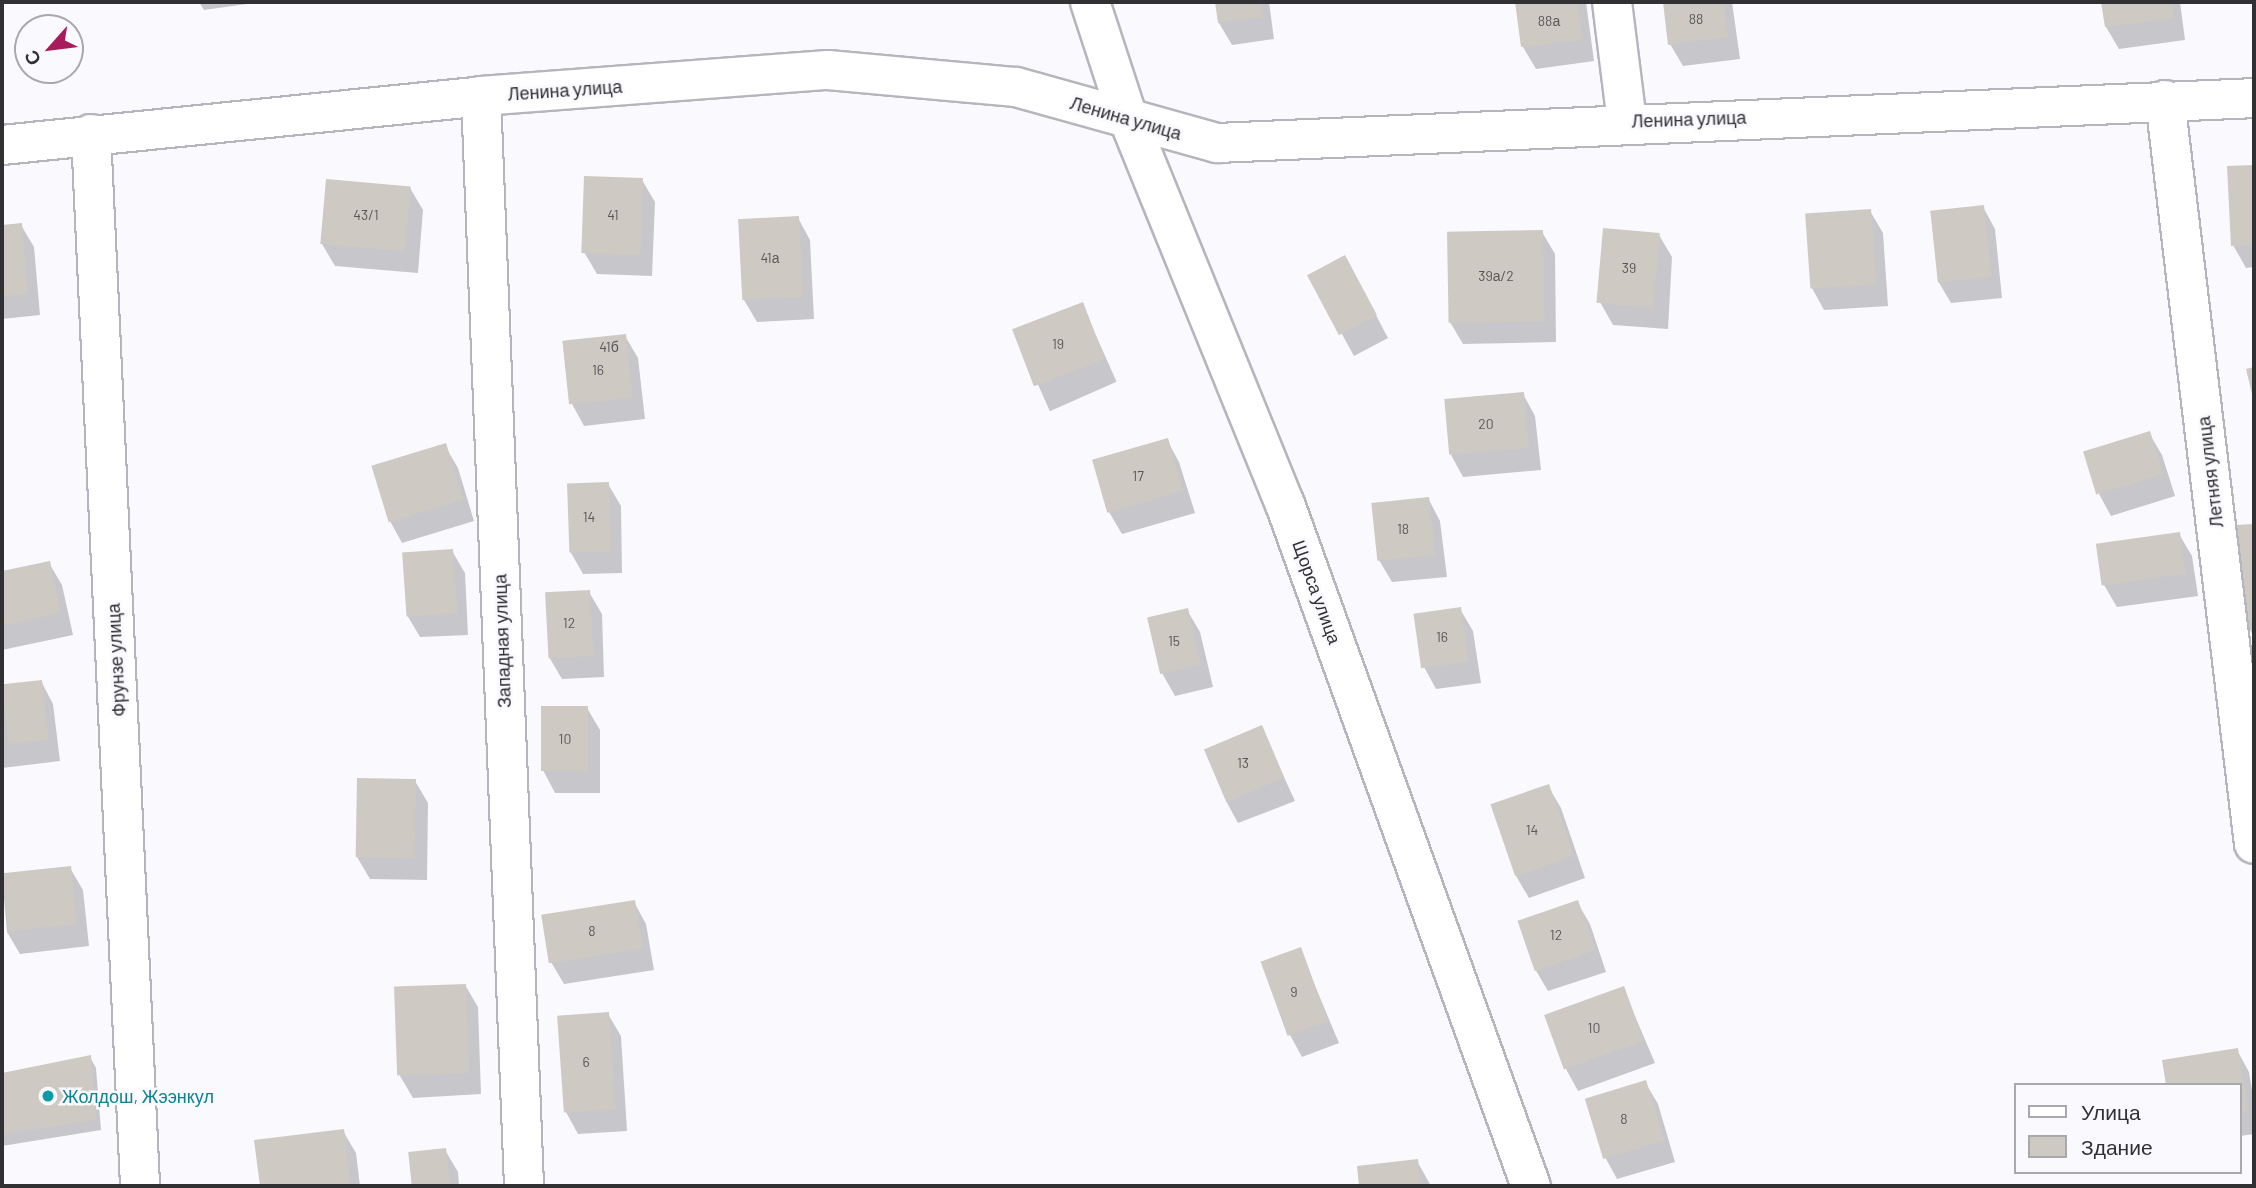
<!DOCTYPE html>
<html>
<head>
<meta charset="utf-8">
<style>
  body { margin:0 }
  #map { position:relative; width:2256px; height:1188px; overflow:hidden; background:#f9f9fe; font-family:Barlow,sans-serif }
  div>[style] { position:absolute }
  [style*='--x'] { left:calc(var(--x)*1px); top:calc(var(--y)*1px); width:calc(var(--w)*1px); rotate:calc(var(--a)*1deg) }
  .shadow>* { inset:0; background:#0003; transform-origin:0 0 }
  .building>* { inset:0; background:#cfc9c3; transform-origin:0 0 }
  .roads { filter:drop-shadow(2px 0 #b5b5bd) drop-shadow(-2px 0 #b5b5bd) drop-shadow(0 2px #b5b5bd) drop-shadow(0 -2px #b5b5bd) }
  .street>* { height:38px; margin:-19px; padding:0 19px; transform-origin:19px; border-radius:19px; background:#fff }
  .dots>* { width:19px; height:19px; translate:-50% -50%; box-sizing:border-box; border:4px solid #f9f9fe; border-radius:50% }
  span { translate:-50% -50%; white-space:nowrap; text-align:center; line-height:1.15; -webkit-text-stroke:5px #f9f9fe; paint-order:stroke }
  .number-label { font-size:14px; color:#585758 }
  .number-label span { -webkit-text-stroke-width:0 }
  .street-label { font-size:18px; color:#313134 }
  .culture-label { font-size:18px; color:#0d838f }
  .left { translate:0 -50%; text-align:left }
  .frame { position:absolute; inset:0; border:4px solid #313134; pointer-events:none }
  .legend { position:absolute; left:2014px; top:1083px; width:228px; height:91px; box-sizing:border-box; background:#f9f9fe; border:2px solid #a9a9ad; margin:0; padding:9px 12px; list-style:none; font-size:21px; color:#313134 }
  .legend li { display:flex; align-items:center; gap:14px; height:35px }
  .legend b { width:35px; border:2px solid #a9a9ad }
  .north { position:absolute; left:14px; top:14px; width:70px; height:70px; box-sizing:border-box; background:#f9f9fe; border:2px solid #a9a9ad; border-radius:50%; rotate:242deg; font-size:19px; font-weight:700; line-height:28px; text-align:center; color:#313134 }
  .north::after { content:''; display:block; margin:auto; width:24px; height:32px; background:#a91b5a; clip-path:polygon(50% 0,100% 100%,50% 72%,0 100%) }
</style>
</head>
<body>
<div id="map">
  <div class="shadow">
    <i style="clip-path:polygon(199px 2px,262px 2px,204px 10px)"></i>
    <i style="clip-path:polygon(1216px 2px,1269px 2px,1274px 39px,1232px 45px,1219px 23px)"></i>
    <i style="clip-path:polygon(1517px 2px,1586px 2px,1594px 61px,1536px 69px,1523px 47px)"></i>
    <i style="clip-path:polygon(1665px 2px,1732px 2px,1740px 59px,1683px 66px,1670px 44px)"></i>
    <i style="clip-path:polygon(2103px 2px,2180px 2px,2185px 40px,2119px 49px,2106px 27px)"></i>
    <i style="clip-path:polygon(2254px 167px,2254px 267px,2246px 268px,2233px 245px,2229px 168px)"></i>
    <i style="clip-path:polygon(642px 180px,655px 202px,652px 276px,597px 274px,584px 252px)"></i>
    <i style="clip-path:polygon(410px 188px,423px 210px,418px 273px,335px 266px,322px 244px)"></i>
    <i style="clip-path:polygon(1983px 207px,1995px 229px,2002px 298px,1951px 303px,1938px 281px)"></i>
    <i style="clip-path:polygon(1870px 211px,1883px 233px,1888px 306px,1824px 310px,1812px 288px)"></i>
    <i style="clip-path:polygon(798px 218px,810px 240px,814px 319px,757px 322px,744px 300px)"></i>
    <i style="clip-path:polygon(21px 225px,34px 247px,40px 315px,2px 319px,2px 227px)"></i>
    <i style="clip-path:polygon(1542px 232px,1555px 254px,1556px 342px,1463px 344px,1450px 322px)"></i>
    <i style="clip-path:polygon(1659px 235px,1672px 257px,1668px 329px,1613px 325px,1600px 302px)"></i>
    <i style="clip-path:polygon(1310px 276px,1357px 279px,1388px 338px,1354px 356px)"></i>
    <i style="left:1082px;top:304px;width:85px;height:73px;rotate:66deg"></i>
    <i style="clip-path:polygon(625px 336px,638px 358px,645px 419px,584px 426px,572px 404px)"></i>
    <i style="clip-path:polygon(1523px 394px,1535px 416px,1541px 470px,1463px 477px,1451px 455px)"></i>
    <i style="clip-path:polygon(2149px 433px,2162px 455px,2175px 496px,2111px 516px,2099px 494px)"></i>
    <i style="clip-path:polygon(1167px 440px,1179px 462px,1195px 513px,1122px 534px,1109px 512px)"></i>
    <i style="clip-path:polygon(445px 446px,458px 468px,474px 521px,402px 543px,390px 521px,373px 467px)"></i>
    <i style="clip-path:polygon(608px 484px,621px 506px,622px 573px,583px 574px,570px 551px)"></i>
    <i style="clip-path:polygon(1428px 498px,1440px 521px,1447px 577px,1392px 582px,1379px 560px)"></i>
    <i style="clip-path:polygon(2254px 525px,2254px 637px,2246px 622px,2237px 527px)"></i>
    <i style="clip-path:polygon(2179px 534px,2192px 556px,2198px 596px,2117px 607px,2104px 585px)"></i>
    <i style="clip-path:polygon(452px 551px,465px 573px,468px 635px,420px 637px,407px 615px)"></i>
    <i style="clip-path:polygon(49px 563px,62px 585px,73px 635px,2px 650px,2px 573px)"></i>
    <i style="clip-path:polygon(589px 592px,602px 614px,604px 677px,562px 679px,549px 657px)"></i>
    <i style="clip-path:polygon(1460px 609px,1473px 631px,1481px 683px,1436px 689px,1424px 667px)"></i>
    <i style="clip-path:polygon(1187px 610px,1200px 632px,1213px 687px,1175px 696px,1162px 673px)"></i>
    <i style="clip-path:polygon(41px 681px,53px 704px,60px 761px,2px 768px,2px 686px)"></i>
    <i style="clip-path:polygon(587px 708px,600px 730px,600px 793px,555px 793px,543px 770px)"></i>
    <i style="clip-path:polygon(1261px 727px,1295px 801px,1238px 823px,1226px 801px)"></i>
    <i style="clip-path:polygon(415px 781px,428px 803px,427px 880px,370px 879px,357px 857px)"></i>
    <i style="clip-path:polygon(1548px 786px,1561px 808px,1585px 878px,1529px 898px,1516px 876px)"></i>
    <i style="clip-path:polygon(70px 868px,83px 890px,89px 946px,20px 954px,7px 932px,2px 875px)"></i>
    <i style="clip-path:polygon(634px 902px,646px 924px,654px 970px,564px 984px,551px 962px)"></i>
    <i style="clip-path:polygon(1577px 902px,1590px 924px,1606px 972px,1548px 991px,1535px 969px)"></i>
    <i style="clip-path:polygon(1300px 950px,1339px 1043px,1302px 1057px,1290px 1035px)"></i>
    <i style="clip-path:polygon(465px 985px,478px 1007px,481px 1094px,413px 1098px,400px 1076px)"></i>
    <i style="clip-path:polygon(1623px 988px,1655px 1063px,1578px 1091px,1566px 1069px)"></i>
    <i style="clip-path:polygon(608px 1014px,621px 1036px,627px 1131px,578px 1134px,566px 1112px)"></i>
    <i style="clip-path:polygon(2237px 1050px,2249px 1072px,2254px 1103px,2254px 1134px,2240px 1136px)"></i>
    <i style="clip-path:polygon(90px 1057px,96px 1068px,101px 1130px,2px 1146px,2px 1075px)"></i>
    <i style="clip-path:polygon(1645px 1082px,1658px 1104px,1675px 1162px,1617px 1179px,1605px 1157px)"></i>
    <i style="clip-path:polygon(343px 1131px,356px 1153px,360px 1186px,262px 1186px,256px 1142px)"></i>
    <i style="clip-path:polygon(445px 1150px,458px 1172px,459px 1186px,413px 1186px,410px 1153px)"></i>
    <i style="clip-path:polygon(1417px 1161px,1431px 1186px,1361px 1186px,1359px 1168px)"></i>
  </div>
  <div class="building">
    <i style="clip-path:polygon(1215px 2px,1261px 2px,1263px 17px,1218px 23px)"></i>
    <i style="clip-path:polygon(1515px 2px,1577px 2px,1583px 40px,1521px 47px)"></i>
    <i style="clip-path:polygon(1663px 2px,1724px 2px,1728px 37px,1668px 45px)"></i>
    <i style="clip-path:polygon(2101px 2px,2171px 2px,2174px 18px,2105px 27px)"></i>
    <i style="clip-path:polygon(2254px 165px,2254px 245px,2231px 246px,2227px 166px)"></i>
    <i style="left:584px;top:176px;width:59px;height:77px;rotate:2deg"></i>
    <i style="left:326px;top:179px;width:85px;height:65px;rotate:5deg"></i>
    <i style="left:1984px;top:205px;width:72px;height:54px;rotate:84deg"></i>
    <i style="left:1871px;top:209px;width:75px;height:66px;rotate:86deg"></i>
    <i style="left:799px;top:216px;width:81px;height:61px;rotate:87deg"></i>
    <i style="clip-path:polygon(22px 223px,28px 294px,2px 296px,2px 225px)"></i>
    <i style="left:1603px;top:228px;width:57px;height:75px;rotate:5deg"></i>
    <i style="left:1543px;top:230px;width:91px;height:96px;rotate:89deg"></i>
    <i style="left:1345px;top:255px;width:68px;height:43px;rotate:62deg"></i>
    <i style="left:1083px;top:302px;width:61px;height:76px;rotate:69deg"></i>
    <i style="left:626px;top:334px;width:64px;height:64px;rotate:84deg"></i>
    <i style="clip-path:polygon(2254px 367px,2254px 398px,2253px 398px,2246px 369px)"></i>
    <i style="left:1524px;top:392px;width:56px;height:80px;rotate:85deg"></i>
    <i style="left:2150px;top:431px;width:45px;height:70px;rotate:73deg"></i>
    <i style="left:1168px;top:438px;width:55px;height:79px;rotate:74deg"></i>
    <i style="left:446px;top:443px;width:59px;height:78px;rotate:73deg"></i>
    <i style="left:609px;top:482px;width:69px;height:42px;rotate:88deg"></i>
    <i style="left:1429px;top:497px;width:58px;height:58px;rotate:84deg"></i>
    <i style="clip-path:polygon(2254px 524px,2254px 622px,2244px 623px,2235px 525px)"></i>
    <i style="left:2180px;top:532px;width:42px;height:85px;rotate:82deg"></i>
    <i style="left:453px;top:549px;width:64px;height:51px;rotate:86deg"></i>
    <i style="clip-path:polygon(50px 561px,61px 613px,2px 626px,2px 571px)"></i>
    <i style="left:590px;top:590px;width:66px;height:45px;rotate:87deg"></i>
    <i style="left:1461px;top:607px;width:55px;height:48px;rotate:82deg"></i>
    <i style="left:1188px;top:608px;width:58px;height:42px;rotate:77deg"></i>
    <i style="left:42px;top:680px;width:60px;height:40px;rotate:84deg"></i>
    <i style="left:541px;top:706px;width:47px;height:65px"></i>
    <i style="left:1262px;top:725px;width:57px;height:63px;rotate:67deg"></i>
    <i style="left:357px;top:778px;width:59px;height:79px;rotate:1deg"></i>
    <i style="left:1549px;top:784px;width:76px;height:62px;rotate:71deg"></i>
    <i style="left:71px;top:866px;width:58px;height:69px;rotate:84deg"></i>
    <i style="left:635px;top:900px;width:49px;height:95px;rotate:81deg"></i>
    <i style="left:1578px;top:900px;width:53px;height:64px;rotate:71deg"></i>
    <i style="left:1301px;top:947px;width:79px;height:43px;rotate:70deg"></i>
    <i style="left:466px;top:984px;width:89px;height:72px;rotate:88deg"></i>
    <i style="left:1624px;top:986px;width:58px;height:85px;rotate:70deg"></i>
    <i style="left:609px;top:1012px;width:97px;height:52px;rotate:86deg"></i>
    <i style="clip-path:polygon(2238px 1048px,2248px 1111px,2240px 1112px,2240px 1085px,2166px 1085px,2162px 1060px)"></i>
    <i style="clip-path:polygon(91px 1055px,96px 1120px,2px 1134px,2px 1073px)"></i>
    <i style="left:1646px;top:1080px;width:63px;height:64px;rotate:73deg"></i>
    <i style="clip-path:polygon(344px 1129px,351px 1186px,260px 1186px,254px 1140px)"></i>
    <i style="left:446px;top:1148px;width:38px;height:38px;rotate:84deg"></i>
    <i style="clip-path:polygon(1418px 1159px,1421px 1186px,1359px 1186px,1357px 1166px)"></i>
  </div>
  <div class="roads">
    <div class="street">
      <i style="--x:1090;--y:2;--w:122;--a:71.9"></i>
      <i style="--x:1128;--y:118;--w:417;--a:67.9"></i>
      <i style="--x:1285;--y:504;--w:725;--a:70.17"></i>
      <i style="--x:1612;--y:2;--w:121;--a:82.9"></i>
      <i style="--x:481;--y:96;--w:1091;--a:87.74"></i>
      <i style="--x:2165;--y:100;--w:749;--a:83.18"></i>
      <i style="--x:91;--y:134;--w:1053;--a:87.33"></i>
      <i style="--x:2;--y:145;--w:481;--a:-5.8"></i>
      <i style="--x:481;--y:96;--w:348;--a:-4.3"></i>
      <i style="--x:828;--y:70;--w:189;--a:5.2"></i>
      <i style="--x:1016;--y:87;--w:209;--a:15.6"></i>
      <i style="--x:1217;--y:143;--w:1038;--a:-2.48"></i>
    </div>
  </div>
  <div class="dots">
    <i style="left:48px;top:1096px;background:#0f9aa8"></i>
  </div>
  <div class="number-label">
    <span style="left:1696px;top:19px">88</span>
    <span style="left:1549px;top:21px">88а</span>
    <span style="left:366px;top:215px">43/1</span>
    <span style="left:613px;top:215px">41</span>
    <span style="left:770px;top:258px">41а</span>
    <span style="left:1629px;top:268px">39</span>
    <span style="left:1496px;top:276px">39а/2</span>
    <span style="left:1058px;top:344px">19</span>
    <span style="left:609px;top:347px">41б</span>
    <span style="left:598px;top:370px">16</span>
    <span style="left:1486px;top:424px">20</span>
    <span style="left:1138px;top:476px">17</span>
    <span style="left:589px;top:517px">14</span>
    <span style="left:1403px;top:529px">18</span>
    <span style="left:569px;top:623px">12</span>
    <span style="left:1442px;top:637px">16</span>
    <span style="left:1174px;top:641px">15</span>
    <span style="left:565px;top:739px">10</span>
    <span style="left:1243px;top:763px">13</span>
    <span style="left:1532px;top:830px">14</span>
    <span style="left:592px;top:931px">8</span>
    <span style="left:1556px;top:935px">12</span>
    <span style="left:1294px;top:992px">9</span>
    <span style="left:1594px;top:1028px">10</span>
    <span style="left:586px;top:1062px">6</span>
    <span style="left:1624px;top:1119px">8</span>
  </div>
  <div class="street-label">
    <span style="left:565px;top:90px;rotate:-4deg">Ленина улица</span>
    <span style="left:1126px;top:118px;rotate:16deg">Ленина улица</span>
    <span style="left:1689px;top:119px;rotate:-2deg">Ленина улица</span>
    <span style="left:2210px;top:472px;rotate:-97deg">Летняя улица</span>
    <span style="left:1317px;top:592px;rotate:70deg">Щорса улица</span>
    <span style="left:502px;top:641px;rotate:-92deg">Западная улица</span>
    <span style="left:116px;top:660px;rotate:-93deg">Фрунзе улица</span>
  </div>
  <div class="culture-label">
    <span class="left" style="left:62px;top:1096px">Жолдош, Жээнкул</span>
  </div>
  <div class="frame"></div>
  <ul class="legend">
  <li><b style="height:9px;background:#fff"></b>Улица</li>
  <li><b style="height:19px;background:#cfc9c3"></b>Здание</li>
  </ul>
  <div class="north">С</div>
</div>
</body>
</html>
